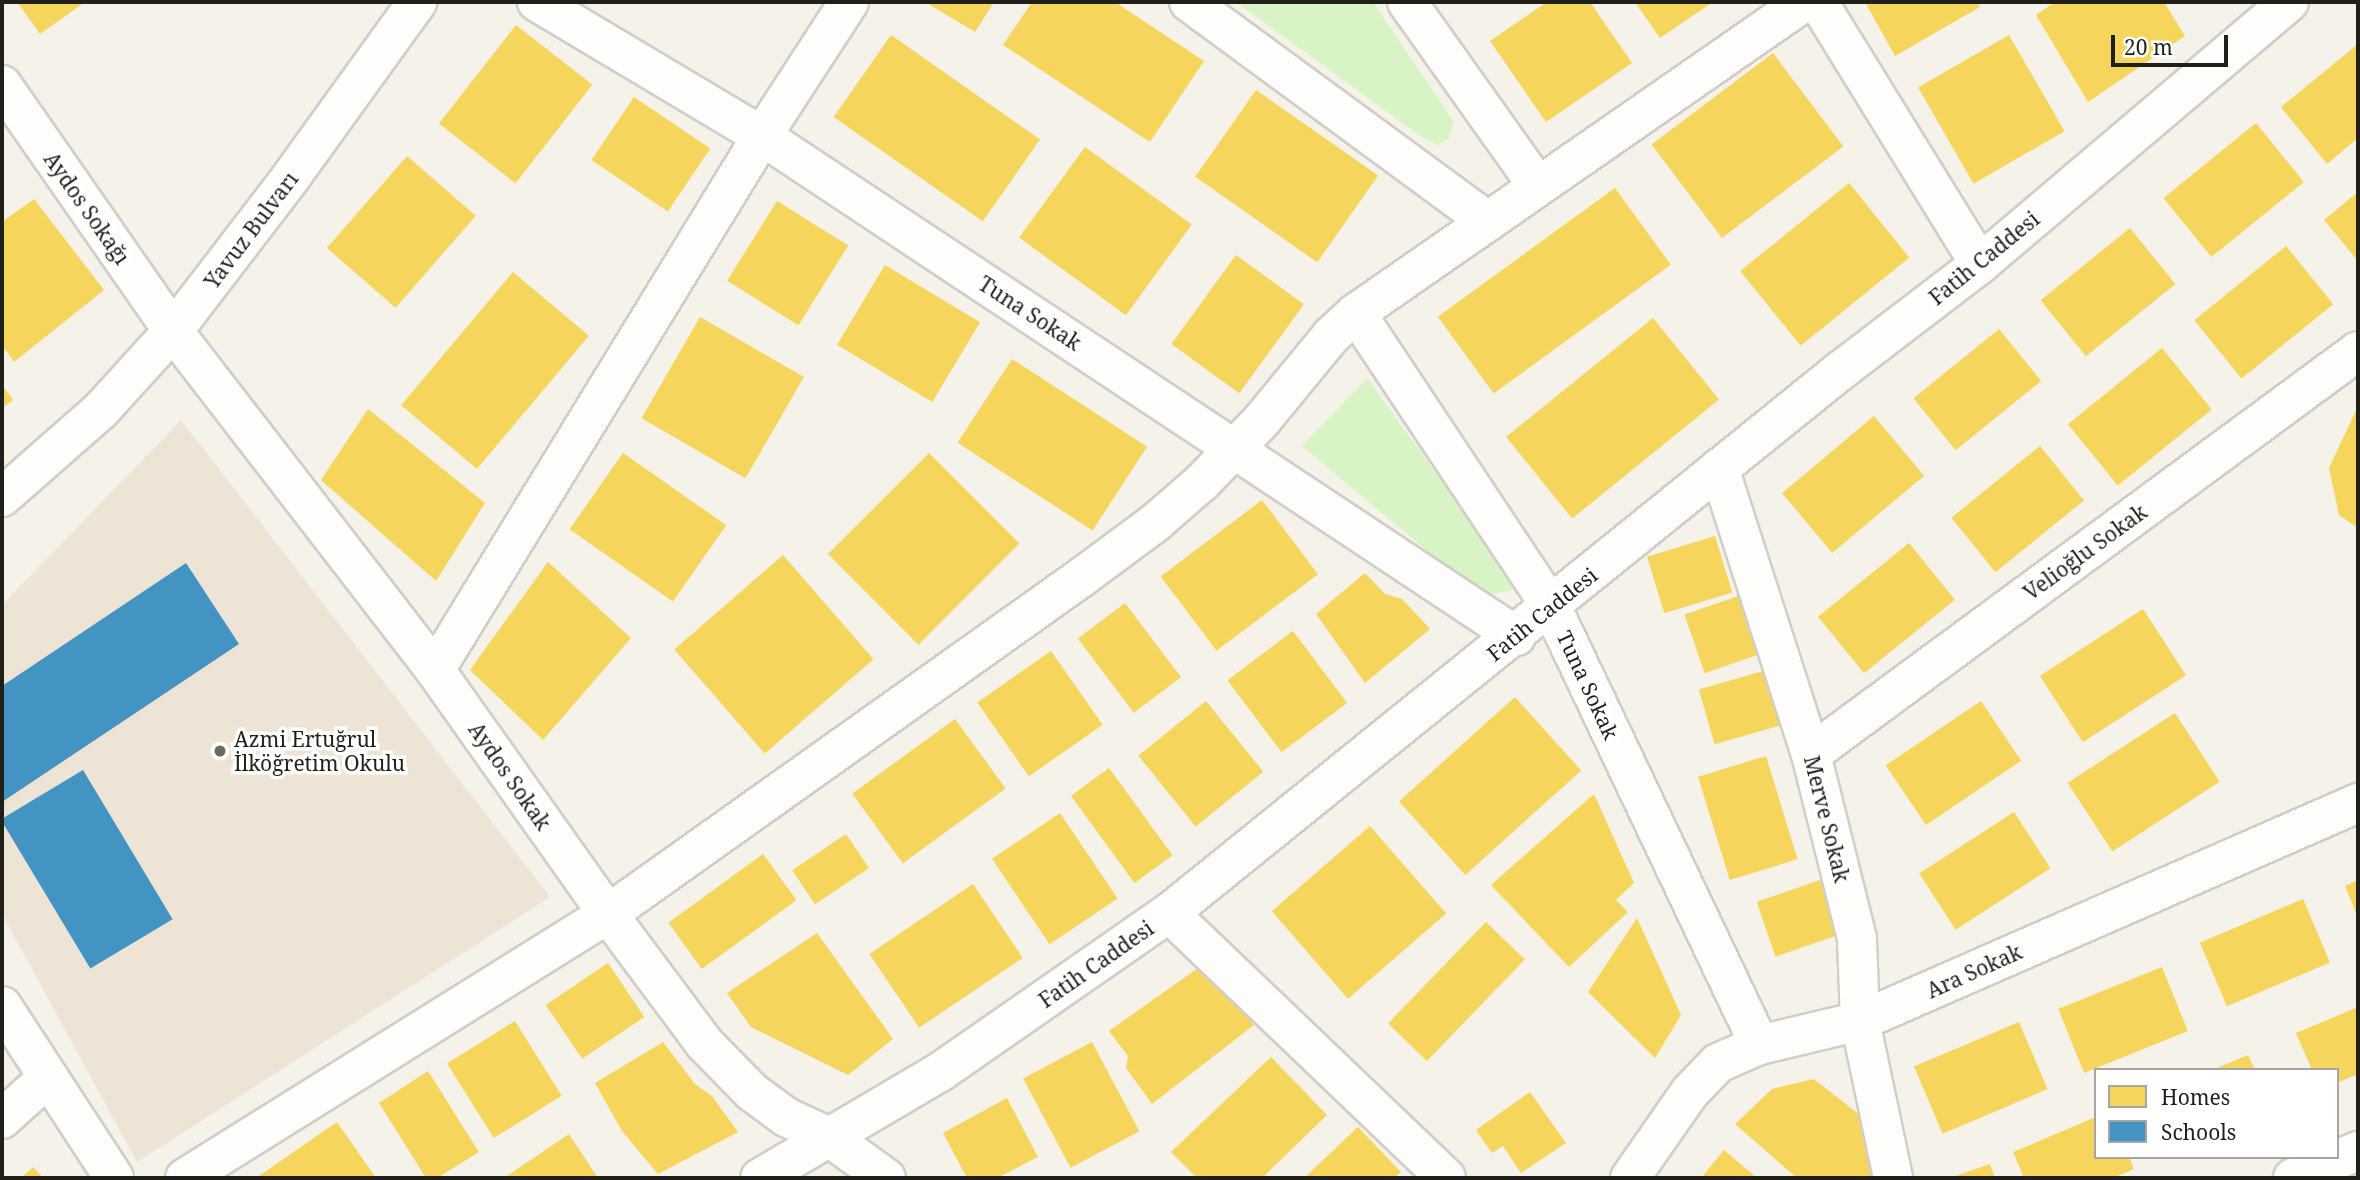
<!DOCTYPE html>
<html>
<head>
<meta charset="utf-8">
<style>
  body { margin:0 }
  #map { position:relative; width:2360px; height:1180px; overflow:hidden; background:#f5f2e9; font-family:"Noto Serif",serif }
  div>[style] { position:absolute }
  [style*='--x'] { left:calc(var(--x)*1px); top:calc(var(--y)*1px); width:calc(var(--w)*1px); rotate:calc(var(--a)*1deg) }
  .education>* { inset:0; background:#ede4d6 }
  .green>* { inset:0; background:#d8f4c5 }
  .homes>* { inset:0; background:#f6d55c; transform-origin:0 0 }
  .schools>* { inset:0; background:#4393c3; transform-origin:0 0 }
  .roads { filter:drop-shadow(2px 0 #d1cec7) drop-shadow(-2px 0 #d1cec7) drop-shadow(0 2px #d1cec7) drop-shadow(0 -2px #d1cec7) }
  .minor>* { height:38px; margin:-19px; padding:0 19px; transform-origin:19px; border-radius:19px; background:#fefdfc }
  .tertiary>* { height:38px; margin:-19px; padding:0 19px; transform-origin:19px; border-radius:19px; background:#fefdfc }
  .dots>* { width:19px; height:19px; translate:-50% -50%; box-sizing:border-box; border:4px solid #fff; border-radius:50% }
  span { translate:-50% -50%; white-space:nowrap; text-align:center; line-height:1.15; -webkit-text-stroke:7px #fff; paint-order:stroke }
  .street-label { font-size:21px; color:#211f19 }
  .poi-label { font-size:21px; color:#211f19 }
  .left { translate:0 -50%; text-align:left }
  .frame { position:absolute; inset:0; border:4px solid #211f19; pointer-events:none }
  .legend { position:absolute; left:2094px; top:1068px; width:245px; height:91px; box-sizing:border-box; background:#fff; border:2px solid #a6a5a3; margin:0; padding:9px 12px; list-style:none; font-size:21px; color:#211f19 }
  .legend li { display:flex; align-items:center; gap:14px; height:35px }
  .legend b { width:35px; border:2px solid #a6a5a3 }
  .scale { position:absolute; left:2111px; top:35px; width:117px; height:32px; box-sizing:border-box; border:4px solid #211f19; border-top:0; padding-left:9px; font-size:21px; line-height:24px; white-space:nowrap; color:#211f19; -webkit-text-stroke:5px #fff; paint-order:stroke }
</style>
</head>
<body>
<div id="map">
  <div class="education">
    <i style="clip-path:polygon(181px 420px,550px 897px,137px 1162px,2px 914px,2px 605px)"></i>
  </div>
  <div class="green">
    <i style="clip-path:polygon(1236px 2px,1373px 2px,1454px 122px,1449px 138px,1438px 145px,1420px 136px)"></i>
    <i style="clip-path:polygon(1367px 378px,1512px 578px,1512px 590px,1490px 594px,1475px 591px,1302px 446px)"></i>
  </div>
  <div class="homes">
    <i style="clip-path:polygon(17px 2px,85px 2px,40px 34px)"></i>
    <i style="clip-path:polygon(925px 2px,994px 2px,975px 32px)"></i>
    <i style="clip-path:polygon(1032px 2px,1115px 2px,1204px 61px,1150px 142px,1003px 45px)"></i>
    <i style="clip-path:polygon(1547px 2px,1590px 2px,1632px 63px,1546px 122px,1490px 41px)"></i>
    <i style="clip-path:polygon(1635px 2px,1713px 2px,1660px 38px)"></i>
    <i style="clip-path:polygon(1865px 2px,1977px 2px,1980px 7px,1895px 56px)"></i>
    <i style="clip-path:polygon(2055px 2px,2164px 2px,2185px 36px,2088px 102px,2036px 15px)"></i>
    <i style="left:516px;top:25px;width:97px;height:125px;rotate:38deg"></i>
    <i style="left:891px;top:35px;width:182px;height:100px;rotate:35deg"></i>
    <i style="left:2009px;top:35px;width:111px;height:105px;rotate:60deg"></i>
    <i style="clip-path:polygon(2358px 44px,2358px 138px,2327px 164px,2281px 107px)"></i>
    <i style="left:1773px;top:53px;width:117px;height:152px;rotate:53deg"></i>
    <i style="left:1256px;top:90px;width:149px;height:106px;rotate:35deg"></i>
    <i style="left:634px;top:97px;width:92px;height:76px;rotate:34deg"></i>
    <i style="left:2256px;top:123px;width:76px;height:119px;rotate:51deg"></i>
    <i style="left:1085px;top:147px;width:132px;height:112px;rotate:36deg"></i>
    <i style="left:407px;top:156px;width:91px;height:122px;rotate:41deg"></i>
    <i style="left:1849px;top:183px;width:96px;height:140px;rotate:51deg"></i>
    <i style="left:1615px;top:188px;width:95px;height:219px;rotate:54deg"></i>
    <i style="clip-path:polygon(2358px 192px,2358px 261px,2324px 220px)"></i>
    <i style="clip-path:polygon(34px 199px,104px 290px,14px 362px,2px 345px,2px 222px)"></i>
    <i style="left:777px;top:201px;width:84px;height:94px;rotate:32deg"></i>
    <i style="left:2130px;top:228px;width:72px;height:115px;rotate:51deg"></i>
    <i style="left:2286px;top:246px;width:75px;height:118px;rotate:51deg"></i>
    <i style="left:1236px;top:255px;width:84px;height:110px;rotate:36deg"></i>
    <i style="left:885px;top:265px;width:111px;height:93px;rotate:31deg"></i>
    <i style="left:513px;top:272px;width:99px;height:174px;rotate:40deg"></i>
    <i style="left:700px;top:317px;width:120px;height:117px;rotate:30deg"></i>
    <i style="left:1653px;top:318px;width:105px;height:189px;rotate:51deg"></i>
    <i style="left:1999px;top:329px;width:67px;height:110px;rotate:51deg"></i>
    <i style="left:2162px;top:348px;width:79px;height:121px;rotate:51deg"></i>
    <i style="left:1012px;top:359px;width:161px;height:100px;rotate:33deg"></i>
    <i style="clip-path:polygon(2px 385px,13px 400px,2px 408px)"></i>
    <i style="clip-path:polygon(2358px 406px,2358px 528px,2339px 515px,2329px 468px)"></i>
    <i style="clip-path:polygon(368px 409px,485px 503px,436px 581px,321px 480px)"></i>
    <i style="left:1874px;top:416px;width:78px;height:120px;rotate:50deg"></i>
    <i style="left:2040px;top:446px;width:70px;height:114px;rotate:51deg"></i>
    <i style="left:623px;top:453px;width:126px;height:93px;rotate:35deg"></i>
    <i style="left:929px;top:453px;width:128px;height:143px;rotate:45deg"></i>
    <i style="left:1262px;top:500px;width:93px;height:127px;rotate:53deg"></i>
    <i style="left:1715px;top:536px;width:59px;height:71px;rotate:73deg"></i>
    <i style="left:1909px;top:543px;width:73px;height:117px;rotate:51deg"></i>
    <i style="left:783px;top:555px;width:138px;height:144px;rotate:49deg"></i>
    <i style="clip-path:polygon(548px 562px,631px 638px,543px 740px,470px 670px)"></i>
    <i style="clip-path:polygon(1365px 573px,1385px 594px,1402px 599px,1430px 629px,1365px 683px,1316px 614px)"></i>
    <i style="left:1744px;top:594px;width:62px;height:63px;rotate:71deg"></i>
    <i style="left:1125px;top:603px;width:93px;height:59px;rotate:53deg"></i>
    <i style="left:2143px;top:609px;width:79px;height:123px;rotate:57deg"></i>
    <i style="left:1293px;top:631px;width:90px;height:82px;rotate:53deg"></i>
    <i style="left:1051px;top:651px;width:90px;height:90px;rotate:55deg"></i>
    <i style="left:1770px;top:669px;width:57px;height:74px;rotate:74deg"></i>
    <i style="left:1515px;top:697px;width:99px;height:156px;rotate:48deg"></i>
    <i style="left:1206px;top:701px;width:91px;height:87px;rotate:51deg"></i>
    <i style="left:1981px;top:701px;width:72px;height:115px;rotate:56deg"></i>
    <i style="left:2175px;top:713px;width:82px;height:128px;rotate:57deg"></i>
    <i style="left:955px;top:719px;width:86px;height:127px;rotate:54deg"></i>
    <i style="left:1766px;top:756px;width:108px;height:71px;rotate:73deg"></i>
    <i style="left:1109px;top:768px;width:108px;height:47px;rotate:54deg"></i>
    <i style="clip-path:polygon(1594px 794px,1634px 883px,1616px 900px,1628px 912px,1569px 967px,1491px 885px)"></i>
    <i style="left:2014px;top:812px;width:67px;height:113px;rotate:57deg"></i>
    <i style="left:1060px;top:813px;width:103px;height:82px;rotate:56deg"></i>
    <i style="left:1370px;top:826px;width:116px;height:130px;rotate:49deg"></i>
    <i style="left:846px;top:834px;width:41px;height:65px;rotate:56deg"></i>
    <i style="left:763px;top:854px;width:57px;height:117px;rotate:54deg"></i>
    <i style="left:1820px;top:880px;width:58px;height:67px;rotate:71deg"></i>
    <i style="clip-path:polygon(2358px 880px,2358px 918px,2345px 886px)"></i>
    <i style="left:973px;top:884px;width:89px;height:125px;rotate:56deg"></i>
    <i style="left:2303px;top:899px;width:69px;height:112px;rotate:67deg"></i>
    <i style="clip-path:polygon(1637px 918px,1681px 1015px,1655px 1058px,1588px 992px)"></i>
    <i style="left:1486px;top:922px;width:54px;height:141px;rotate:44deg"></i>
    <i style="clip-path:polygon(817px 933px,893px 1039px,848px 1075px,751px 1027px,727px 993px)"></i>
    <i style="left:608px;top:963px;width:65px;height:75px;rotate:56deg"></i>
    <i style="left:2162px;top:967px;width:69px;height:112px;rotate:68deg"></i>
    <i style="clip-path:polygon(1198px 968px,1217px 989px,1226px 993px,1254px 1025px,1152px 1104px,1126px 1068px,1128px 1056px,1109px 1031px)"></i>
    <i style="clip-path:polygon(2358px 1007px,2358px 1074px,2337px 1083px,2337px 1070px,2312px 1070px,2296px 1033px)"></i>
    <i style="left:515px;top:1021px;width:88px;height:80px;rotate:58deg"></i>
    <i style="left:2019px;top:1022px;width:73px;height:114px;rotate:67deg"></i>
    <i style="clip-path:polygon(663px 1042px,695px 1084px,712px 1096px,738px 1132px,658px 1174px,622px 1131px,595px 1083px)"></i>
    <i style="left:1092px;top:1042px;width:101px;height:78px;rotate:62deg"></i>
    <i style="clip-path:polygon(2248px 1055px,2255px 1070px,2212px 1070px)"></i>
    <i style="clip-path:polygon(1271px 1057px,1327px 1115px,1262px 1178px,1197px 1178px,1171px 1152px)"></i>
    <i style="clip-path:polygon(428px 1071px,479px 1152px,437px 1178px,426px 1178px,379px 1103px)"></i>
    <i style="clip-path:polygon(1814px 1079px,1871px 1124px,1877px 1178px,1797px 1178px,1735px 1124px,1772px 1089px)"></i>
    <i style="clip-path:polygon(1530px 1092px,1566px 1143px,1521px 1173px,1503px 1146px,1492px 1153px,1476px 1130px)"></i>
    <i style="clip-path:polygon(1007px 1098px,1038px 1157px,997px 1178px,967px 1178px,943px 1133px)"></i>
    <i style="clip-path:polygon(2096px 1117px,2096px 1157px,2129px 1157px,2134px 1169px,2113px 1178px,2024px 1178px,2013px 1152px)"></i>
    <i style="clip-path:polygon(337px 1122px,376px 1178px,256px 1178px)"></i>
    <i style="clip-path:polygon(1358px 1127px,1401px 1172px,1394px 1178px,1304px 1178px)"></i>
    <i style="clip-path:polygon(569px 1134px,598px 1178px,504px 1178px)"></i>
    <i style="clip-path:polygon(1724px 1150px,1757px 1178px,1701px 1178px)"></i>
    <i style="clip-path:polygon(1990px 1164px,1995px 1178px,1950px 1178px)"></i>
    <i style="clip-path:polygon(33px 1167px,43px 1178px,21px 1178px)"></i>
  </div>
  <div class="schools">
    <i style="clip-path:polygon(186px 563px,239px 644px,2px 802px,2px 686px)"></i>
    <i style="left:83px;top:770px;width:174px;height:96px;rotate:59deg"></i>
  </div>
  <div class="roads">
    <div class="minor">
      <i style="--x:537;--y:2;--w:262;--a:30.8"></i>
      <i style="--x:762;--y:136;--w:905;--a:33.55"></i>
      <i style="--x:1189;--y:2;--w:371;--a:36.3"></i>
      <i style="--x:1407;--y:2;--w:226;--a:54.6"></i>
      <i style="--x:1818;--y:2;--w:308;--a:58.3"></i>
      <i style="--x:2;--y:85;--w:300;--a:55.2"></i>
      <i style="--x:173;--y:331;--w:428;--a:52.3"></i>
      <i style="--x:435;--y:670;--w:299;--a:54.7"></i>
      <i style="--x:608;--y:914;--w:161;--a:53.3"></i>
      <i style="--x:704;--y:1043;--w:69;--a:45.6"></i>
      <i style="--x:752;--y:1092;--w:42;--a:36.3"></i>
      <i style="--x:786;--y:1117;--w:47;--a:24.9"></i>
      <i style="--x:829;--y:1137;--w:70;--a:35.7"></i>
      <i style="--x:1356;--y:313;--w:352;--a:56.4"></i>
      <i style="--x:1551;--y:606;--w:486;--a:64.6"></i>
      <i style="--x:1719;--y:468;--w:300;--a:72.2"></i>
      <i style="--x:1811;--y:754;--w:191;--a:76"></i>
      <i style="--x:1857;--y:939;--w:82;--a:87.9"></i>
      <i style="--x:1860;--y:1021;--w:160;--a:78.1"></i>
      <i style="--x:435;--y:670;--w:626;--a:-58.52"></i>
      <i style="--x:762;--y:136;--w:160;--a:-57"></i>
      <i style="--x:1811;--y:754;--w:679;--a:-36.38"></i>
      <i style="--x:1169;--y:913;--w:383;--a:43.7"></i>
      <i style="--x:2;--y:1119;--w:61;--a:-42.3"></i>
      <i style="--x:185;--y:1178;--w:499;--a:-32"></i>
      <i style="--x:608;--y:914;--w:582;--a:-35.41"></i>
      <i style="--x:1082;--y:577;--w:92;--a:-36.6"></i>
      <i style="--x:1156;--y:522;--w:61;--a:-41"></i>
      <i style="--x:1202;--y:482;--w:86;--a:-45.9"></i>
      <i style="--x:1262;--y:420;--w:109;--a:-50.6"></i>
      <i style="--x:1331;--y:336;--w:34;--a:-43"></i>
      <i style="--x:1356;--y:313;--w:545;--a:-34.77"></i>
      <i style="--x:1630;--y:1178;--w:105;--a:-55.1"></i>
      <i style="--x:1690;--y:1092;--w:40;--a:-46"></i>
      <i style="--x:1718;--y:1063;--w:45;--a:-23.7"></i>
      <i style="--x:1759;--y:1045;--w:104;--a:-13.4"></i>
      <i style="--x:1860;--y:1021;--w:544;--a:-23.64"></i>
      <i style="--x:2293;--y:1178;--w:70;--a:-22.6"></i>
    </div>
    <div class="tertiary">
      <i style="--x:2;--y:497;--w:132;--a:-41.3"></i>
      <i style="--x:101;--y:410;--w:107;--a:-47.7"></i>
      <i style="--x:173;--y:331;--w:194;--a:-52.5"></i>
      <i style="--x:291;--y:177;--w:216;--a:-54.2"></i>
      <i style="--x:2;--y:1006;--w:205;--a:56.9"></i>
      <i style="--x:760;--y:1178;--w:209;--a:-30.5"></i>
      <i style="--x:940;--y:1072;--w:279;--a:-34.8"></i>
      <i style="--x:1169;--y:913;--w:863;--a:-38.93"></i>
      <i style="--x:1840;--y:371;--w:176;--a:-37.4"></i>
      <i style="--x:1980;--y:264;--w:405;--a:-40.3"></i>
    </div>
  </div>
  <div class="dots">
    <i style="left:220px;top:751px;background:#6b6962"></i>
  </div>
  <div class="street-label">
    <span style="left:87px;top:208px;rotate:55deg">Aydos Sokağı</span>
    <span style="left:251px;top:230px;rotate:-53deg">Yavuz Bulvarı</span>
    <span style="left:1984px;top:258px;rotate:-39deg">Fatih Caddesi</span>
    <span style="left:1030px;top:313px;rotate:33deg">Tuna Sokak</span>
    <span style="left:2085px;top:552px;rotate:-36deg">Velioğlu Sokak</span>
    <span style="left:1542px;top:614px;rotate:-39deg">Fatih Caddesi</span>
    <span style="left:1588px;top:685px;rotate:65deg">Tuna Sokak</span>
    <span style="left:510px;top:776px;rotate:55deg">Aydos Sokak</span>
    <span style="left:1827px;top:819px;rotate:76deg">Merve Sokak</span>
    <span style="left:1096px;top:964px;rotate:-35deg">Fatih Caddesi</span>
    <span style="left:1974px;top:971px;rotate:-24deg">Ara Sokak</span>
  </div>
  <div class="poi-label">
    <span class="left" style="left:234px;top:751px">Azmi Ertuğrul<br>İlköğretim Okulu</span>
  </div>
  <div class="frame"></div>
  <ul class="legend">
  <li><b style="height:19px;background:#f6d55c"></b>Homes</li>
  <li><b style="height:19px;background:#4393c3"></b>Schools</li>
  </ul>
  <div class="scale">20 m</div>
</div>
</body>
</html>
